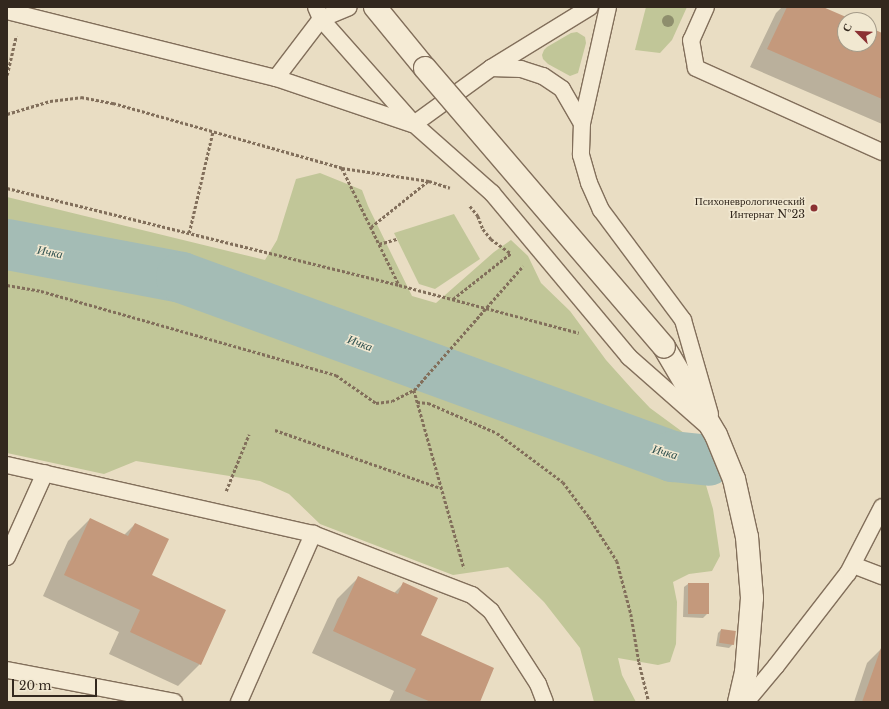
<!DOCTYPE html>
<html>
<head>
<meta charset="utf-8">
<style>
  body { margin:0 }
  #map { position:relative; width:889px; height:709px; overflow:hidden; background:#e9ddc3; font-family:"Libre Baskerville",serif }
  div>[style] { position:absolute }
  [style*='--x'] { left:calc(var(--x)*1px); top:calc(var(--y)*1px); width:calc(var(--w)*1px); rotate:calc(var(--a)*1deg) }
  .green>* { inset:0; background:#c1c698 }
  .shadow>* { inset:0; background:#0003 }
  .river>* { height:51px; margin:-25.5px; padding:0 25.5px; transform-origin:25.5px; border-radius:25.5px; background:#a4bcb5 }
  .building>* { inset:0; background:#c4997c; transform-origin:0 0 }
  .path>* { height:2.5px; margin-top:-1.25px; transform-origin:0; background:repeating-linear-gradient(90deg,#826f5b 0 3px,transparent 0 5px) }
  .roads { filter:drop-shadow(1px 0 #826f5b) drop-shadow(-1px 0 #826f5b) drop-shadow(0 1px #826f5b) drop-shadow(0 -1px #826f5b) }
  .service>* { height:16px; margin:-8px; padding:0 8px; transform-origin:8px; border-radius:8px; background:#f5ebd5 }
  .minor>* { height:22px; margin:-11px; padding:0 11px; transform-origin:11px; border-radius:11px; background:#f5ebd5 }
  .bridges { filter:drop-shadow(1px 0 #826f5b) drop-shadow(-1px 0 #826f5b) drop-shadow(0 1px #826f5b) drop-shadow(0 -1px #826f5b) }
  .minor-bridge>* { height:22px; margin:-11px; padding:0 11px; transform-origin:11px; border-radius:11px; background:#f5ebd5 }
  .trees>* { width:12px; height:12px; margin:-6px; border-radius:50%; background:#8e8e6d }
  .dots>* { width:11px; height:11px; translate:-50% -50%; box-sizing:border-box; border:2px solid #f1e8d1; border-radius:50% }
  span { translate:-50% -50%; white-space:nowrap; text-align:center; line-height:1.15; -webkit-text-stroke:3px #f1e8d1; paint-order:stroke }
  .poi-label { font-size:11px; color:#33281e }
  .right { translate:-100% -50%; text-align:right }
  .water-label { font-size:12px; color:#2f514f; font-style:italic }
  .frame { position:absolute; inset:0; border:8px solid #33281e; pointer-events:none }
  .north { position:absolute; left:837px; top:12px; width:40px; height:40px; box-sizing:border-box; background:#f1e8d1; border:1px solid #a59b89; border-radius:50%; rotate:294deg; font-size:11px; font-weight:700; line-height:16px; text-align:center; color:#33281e }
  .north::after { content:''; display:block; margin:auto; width:14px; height:18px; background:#8b3133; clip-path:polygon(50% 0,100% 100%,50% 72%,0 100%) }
  .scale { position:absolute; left:12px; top:679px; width:85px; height:18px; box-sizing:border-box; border:2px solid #33281e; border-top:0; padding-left:5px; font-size:12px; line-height:14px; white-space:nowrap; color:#33281e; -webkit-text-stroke:3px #f1e8d1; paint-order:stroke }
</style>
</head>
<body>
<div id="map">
  <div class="green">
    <i style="clip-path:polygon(646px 7px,687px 7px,672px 40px,660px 53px,635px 50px)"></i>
    <i style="clip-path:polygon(577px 32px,585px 37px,586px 43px,578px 73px,570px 76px,548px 64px,543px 59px,542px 55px,544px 50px,547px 47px,571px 33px)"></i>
    <i style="clip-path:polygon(320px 173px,362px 190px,368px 206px,412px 296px,436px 303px,494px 252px,511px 240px,528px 256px,541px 283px,570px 311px,606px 360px,632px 389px,650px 408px,684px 433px,687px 449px,430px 354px,178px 268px,7px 233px,7px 197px,265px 260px,277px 240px,296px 179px)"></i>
    <i style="clip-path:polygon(454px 214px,480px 259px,435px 289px,419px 284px,394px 233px)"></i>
    <i style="clip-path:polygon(7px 257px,176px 289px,672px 470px,703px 475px,713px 509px,720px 556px,712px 571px,689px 574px,673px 582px,677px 602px,676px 644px,670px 662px,658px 665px,618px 658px,622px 675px,636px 702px,594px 702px,580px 648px,544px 602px,508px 567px,453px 575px,320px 524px,289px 494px,260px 481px,136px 461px,104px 474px,7px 453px)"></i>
  </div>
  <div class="shadow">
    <i style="clip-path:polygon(782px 7px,821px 7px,850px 20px,845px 20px,845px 44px,869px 44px,869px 28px,882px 34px,882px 124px,750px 67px,776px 13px)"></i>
    <i style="clip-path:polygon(90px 519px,124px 535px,135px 524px,151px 576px,200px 664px,178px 686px,109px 654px,119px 632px,43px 596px,68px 541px)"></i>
    <i style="clip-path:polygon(359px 577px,394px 593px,403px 584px,420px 636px,478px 702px,389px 702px,394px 691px,312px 653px,337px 599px)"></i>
    <i style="clip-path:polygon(688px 584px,707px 614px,703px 618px,683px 617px,684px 587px)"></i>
    <i style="clip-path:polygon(721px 630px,733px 644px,729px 648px,716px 646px,718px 633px)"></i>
    <i style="clip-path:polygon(881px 649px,882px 702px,854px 702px,867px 663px)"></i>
  </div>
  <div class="river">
    <i style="--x:7;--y:244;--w:177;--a:10.7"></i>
    <i style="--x:181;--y:277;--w:523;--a:20.03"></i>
    <i style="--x:672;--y:456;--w:36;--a:6"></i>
  </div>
  <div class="building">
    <i style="clip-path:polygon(787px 7px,823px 7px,853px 20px,845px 20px,845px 44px,869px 44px,869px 27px,882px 33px,882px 99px,767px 49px)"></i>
    <i style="clip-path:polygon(90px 518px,128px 536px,135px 523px,169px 539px,152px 575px,226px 610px,201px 665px,130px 632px,140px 610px,64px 575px)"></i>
    <i style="clip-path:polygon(358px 576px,398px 594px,403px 582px,438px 598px,421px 635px,494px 668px,480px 702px,431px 702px,405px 691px,416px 669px,333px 631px)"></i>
    <i style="left:688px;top:583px;width:21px;height:31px"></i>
    <i style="left:721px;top:629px;width:15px;height:14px;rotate:8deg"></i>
    <i style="clip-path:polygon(881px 648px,882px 648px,882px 702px,862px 702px)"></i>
  </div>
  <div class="path">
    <i style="--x:7;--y:75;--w:40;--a:-77"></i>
    <i style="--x:7;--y:114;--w:45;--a:-16.8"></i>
    <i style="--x:50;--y:101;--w:31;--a:-7"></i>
    <i style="--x:81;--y:97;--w:33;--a:11"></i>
    <i style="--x:113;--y:103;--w:238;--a:15.8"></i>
    <i style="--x:342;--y:168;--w:88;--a:8.5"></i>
    <i style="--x:429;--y:181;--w:22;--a:18"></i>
    <i style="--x:342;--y:168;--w:130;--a:64"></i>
    <i style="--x:7;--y:188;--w:404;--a:13.9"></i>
    <i style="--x:399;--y:285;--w:186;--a:14.9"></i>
    <i style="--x:470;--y:206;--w:13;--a:51"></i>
    <i style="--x:478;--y:216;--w:14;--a:69"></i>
    <i style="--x:483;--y:229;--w:13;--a:51"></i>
    <i style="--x:491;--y:239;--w:24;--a:36"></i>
    <i style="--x:371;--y:227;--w:73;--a:-38.9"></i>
    <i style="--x:189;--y:233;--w:105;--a:-76.8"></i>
    <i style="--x:379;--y:244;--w:19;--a:-16"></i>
    <i style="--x:7;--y:285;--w:35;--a:10"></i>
    <i style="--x:41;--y:291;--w:307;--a:15.9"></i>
    <i style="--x:336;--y:375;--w:49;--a:35"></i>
    <i style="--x:376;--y:403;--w:16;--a:-7"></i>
    <i style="--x:392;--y:401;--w:25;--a:-27"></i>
    <i style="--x:414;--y:390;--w:165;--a:-48.7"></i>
    <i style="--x:453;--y:299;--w:74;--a:-38.4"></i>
    <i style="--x:414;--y:390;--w:185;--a:74.3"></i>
    <i style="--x:417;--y:402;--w:11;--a:5"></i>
    <i style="--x:428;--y:403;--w:75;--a:23.5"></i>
    <i style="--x:497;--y:433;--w:82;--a:36.6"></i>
    <i style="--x:563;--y:482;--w:44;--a:53.4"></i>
    <i style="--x:589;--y:517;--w:52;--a:57.5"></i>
    <i style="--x:617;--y:561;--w:55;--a:75.2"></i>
    <i style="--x:631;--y:614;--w:49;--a:80.5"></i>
    <i style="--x:639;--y:662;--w:41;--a:76"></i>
    <i style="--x:275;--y:430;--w:176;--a:19.3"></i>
    <i style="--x:226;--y:491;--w:61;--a:-68"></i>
  </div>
  <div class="roads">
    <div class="service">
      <i style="--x:316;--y:7;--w:13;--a:67"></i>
      <i style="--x:321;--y:19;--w:140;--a:48.5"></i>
      <i style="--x:414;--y:124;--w:104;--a:41.5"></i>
      <i style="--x:492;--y:193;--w:214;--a:50.1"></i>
      <i style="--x:629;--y:357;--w:101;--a:41.4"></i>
      <i style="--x:608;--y:7;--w:119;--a:102.6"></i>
      <i style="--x:582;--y:123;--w:32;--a:92"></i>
      <i style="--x:581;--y:155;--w:29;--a:74"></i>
      <i style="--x:589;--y:183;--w:30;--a:66"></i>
      <i style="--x:601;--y:210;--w:137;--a:53.3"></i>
      <i style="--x:683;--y:320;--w:98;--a:74"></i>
      <i style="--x:706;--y:7;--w:36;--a:114"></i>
      <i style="--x:691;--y:40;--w:28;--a:80"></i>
      <i style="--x:696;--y:68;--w:204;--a:24.3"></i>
      <i style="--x:7;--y:11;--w:277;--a:14"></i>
      <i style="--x:276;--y:78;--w:144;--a:18.7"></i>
      <i style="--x:491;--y:68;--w:30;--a:2"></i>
      <i style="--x:521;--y:69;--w:23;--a:18"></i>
      <i style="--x:543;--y:76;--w:23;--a:34"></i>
      <i style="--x:562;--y:89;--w:39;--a:60"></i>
      <i style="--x:276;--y:78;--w:74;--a:-52.7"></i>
      <i style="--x:321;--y:19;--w:30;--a:-23"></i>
      <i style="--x:414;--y:124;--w:95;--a:-36"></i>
      <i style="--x:491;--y:68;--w:116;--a:-31.6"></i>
      <i style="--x:7;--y:465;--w:314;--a:12.7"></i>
      <i style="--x:313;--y:534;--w:170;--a:21"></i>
      <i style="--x:472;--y:595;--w:25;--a:40"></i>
      <i style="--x:491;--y:611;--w:87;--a:57.2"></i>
      <i style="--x:538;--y:684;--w:19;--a:69"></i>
      <i style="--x:7;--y:557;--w:92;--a:-65.7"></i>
      <i style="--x:853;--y:565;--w:31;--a:21"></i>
      <i style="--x:7;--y:670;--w:170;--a:10.8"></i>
      <i style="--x:239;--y:702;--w:184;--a:-66.2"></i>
      <i style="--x:746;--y:702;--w:47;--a:-50.2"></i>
      <i style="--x:776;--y:666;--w:118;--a:-52.3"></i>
      <i style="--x:848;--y:573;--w:74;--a:-62.7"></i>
    </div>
    <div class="minor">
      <i style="--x:375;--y:7;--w:79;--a:50.7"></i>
      <i style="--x:664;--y:347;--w:102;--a:59.4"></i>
      <i style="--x:716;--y:435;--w:48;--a:67.8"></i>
      <i style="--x:734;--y:479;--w:59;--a:77.4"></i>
      <i style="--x:747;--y:537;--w:61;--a:85.3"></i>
      <i style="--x:752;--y:598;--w:74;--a:94.6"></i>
      <i style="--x:746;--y:672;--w:31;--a:103"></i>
    </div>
  </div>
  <div class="bridges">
    <div class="minor-bridge">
      <i style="--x:425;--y:68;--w:367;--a:49.4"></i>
    </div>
  </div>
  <div class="trees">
    <i style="left:668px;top:21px"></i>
  </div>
  <div class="dots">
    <i style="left:814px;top:208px;background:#8b3133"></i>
  </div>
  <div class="poi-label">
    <span class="right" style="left:805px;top:208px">Психоневрологический<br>Интернат №23</span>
  </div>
  <div class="water-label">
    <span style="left:50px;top:252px;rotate:11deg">Ичка</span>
    <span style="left:360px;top:343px;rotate:20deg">Ичка</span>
    <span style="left:665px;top:452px;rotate:16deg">Ичка</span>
  </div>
  <div class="frame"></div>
  <div class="north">С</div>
  <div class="scale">20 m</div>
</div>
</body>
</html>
